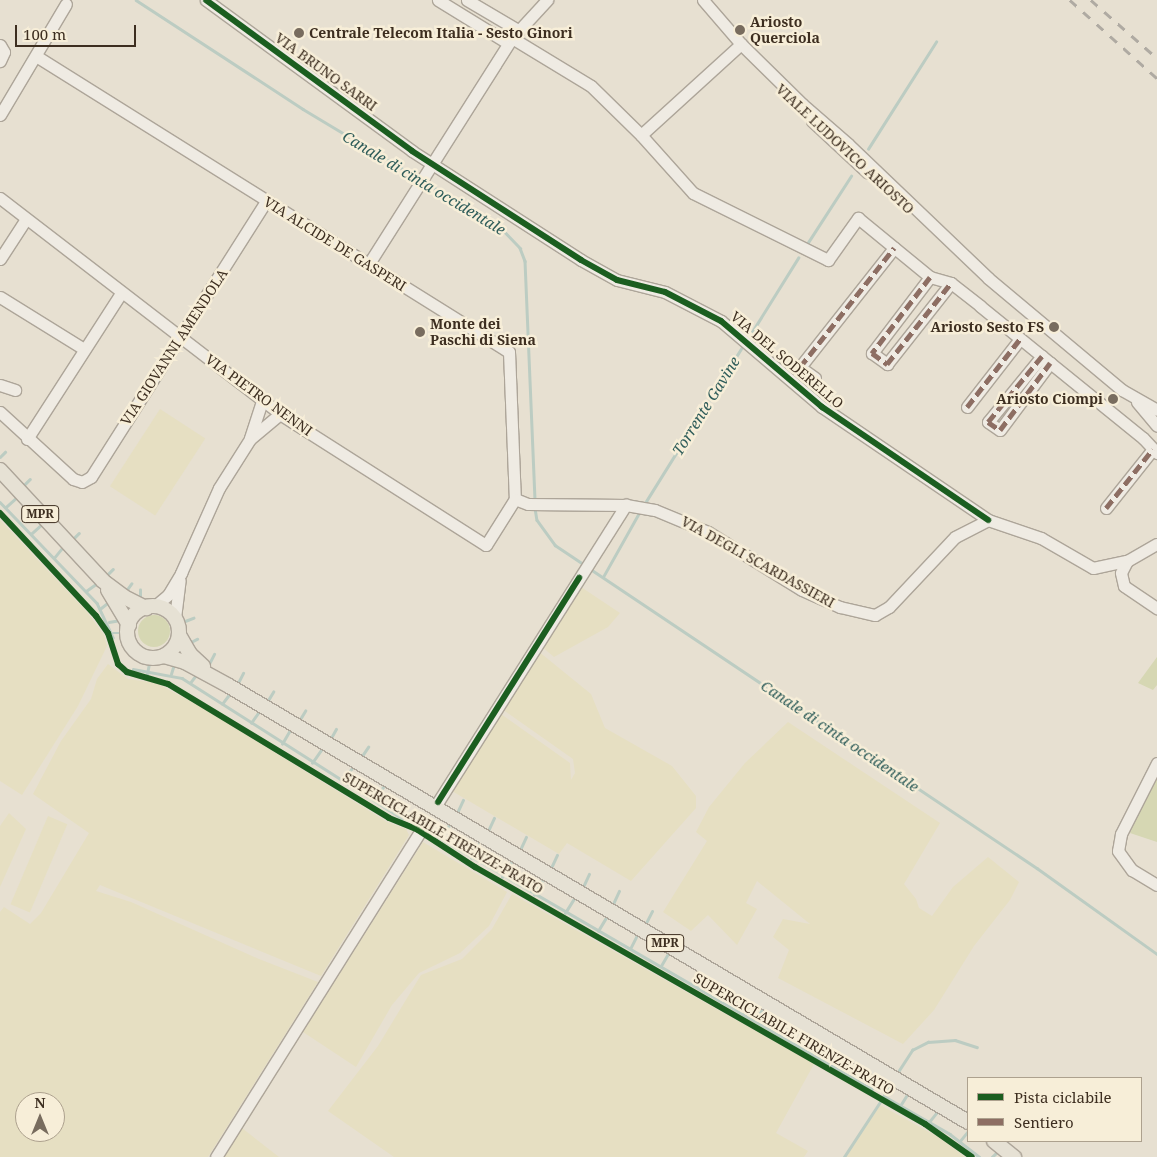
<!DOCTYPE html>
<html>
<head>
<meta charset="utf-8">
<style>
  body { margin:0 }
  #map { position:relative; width:1157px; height:1157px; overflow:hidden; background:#e7e0d1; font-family:"Noto Serif",serif }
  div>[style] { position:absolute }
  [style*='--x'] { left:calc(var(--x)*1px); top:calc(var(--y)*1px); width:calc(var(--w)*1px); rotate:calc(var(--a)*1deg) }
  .farmland>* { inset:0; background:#e6dfc2; transform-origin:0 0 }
  .green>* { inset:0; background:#d6d7b3 }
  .round { border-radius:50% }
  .stream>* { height:2.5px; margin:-1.25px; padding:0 1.25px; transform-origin:1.25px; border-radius:1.25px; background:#bcccc2 }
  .roads { filter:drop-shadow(1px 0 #ada599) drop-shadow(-1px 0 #ada599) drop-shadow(0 1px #ada599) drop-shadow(0 -1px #ada599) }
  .minor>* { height:11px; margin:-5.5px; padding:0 5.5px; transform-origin:5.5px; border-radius:5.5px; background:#efebe3 }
  .major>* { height:14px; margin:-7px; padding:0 7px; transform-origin:7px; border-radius:7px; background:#e6e1d4 }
  .major>.ring { margin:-7px; padding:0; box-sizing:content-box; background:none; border:14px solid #e6e1d4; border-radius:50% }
  .rail>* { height:2.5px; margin-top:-1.25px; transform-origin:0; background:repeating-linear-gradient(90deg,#afaaa2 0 9px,transparent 0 18px) }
  .quiet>* { height:5px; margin-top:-2.5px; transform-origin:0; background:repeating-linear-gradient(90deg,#8d6e63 0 10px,transparent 0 15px) }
  .cycleway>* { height:6px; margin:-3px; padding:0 3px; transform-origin:3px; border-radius:3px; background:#1b5e20 }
  .dots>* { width:14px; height:14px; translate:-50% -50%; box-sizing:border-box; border:2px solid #f7eed8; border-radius:50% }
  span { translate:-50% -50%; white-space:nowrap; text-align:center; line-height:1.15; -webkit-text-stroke:5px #f7eed8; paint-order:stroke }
  .shield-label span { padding:1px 4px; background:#f7eed8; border:1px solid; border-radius:4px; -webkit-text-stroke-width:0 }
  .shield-label { font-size:12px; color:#3d2e20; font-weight:700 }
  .poi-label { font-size:14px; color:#3d2e20; font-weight:700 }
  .left { translate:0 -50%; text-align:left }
  .right { translate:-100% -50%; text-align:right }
  .street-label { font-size:14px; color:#3d2e20 }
  .water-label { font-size:15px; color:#2f5d5a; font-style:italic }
  .legend { position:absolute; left:967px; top:1077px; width:175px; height:65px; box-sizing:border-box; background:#f7eed8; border:1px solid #ada18e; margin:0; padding:6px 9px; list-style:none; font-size:15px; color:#3d2e20 }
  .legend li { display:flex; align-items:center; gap:10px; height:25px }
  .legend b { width:25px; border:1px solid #ada18e }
  .north { position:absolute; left:15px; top:1092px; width:50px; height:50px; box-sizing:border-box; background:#f7eed8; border:1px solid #ada18e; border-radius:50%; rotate:0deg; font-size:14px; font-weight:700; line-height:20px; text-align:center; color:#3d2e20 }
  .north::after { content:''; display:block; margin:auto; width:18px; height:22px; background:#786c5e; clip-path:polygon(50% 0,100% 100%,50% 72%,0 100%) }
  .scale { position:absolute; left:15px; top:25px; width:121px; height:22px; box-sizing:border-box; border:2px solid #3d2e20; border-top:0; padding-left:6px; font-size:15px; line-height:18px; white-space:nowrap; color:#3d2e20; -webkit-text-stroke:4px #f7eed8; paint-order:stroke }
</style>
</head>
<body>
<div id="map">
  <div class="farmland">
    <i style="left:160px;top:409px;width:54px;height:92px;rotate:33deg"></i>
    <i style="clip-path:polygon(0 520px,87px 612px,104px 635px,107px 646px,78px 706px,22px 795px,0 781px)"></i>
    <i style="clip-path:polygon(578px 585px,620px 613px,608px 627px,554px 657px,541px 646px)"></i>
    <i style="clip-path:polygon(538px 651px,591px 694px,605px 728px,672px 766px,696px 796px,696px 808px,631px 881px,567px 843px,559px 854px,452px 791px,501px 714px,570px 763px,571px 780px,575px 773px,573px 759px,502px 709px)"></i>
    <i style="clip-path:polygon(evenodd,108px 664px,128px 679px,156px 683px,201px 707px,387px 822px,406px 829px,409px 835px,321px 976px,100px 885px,96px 891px,131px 902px,259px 959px,318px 982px,208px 1157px,0 1157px,0 912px,4px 907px,30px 924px,41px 913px,89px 833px,33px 794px,61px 741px,91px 699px,97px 679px,108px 664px,25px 1102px,55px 1102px,55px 1132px,25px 1132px,25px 1102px)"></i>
    <i style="clip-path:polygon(788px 722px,940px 823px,904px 884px,916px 899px,919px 908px,932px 916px,953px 887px,988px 857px,1019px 882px,1010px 900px,974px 946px,934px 1010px,903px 1044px,778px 978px,789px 950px,773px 937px,783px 919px,810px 924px,757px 881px,746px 903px,757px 909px,737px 945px,708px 915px,691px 931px,663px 912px,707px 841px,696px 832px,709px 807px,745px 763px)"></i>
    <i style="clip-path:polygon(9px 813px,26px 829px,0 887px,0 826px)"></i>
    <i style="left:48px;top:816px;width:21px;height:96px;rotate:23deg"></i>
    <i style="clip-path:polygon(423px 842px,507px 892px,489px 926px,460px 953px,419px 973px,392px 1005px,356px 1067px,303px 1032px)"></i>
    <i style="clip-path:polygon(512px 894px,814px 1064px,776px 1133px,808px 1151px,804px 1157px,394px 1157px,328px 1111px,378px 1046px,421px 975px,462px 959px,492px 929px)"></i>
    <i style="clip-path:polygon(880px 1105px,938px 1137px,965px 1157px,846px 1157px)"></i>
    <i style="clip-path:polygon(242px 1128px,279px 1157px,220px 1157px)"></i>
  </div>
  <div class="green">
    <i class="round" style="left:138px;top:615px;width:32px;height:32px"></i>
    <i style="clip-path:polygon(1157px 657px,1157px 685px,1153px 690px,1138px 683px)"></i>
    <i style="clip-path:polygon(1157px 774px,1157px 842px,1130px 833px)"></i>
  </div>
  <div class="stream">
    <i style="--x:136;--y:0;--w:199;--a:33.1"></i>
    <i style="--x:303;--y:109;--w:134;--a:31"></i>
    <i style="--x:868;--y:149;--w:127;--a:-57.6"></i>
    <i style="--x:425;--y:182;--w:89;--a:31.2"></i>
    <i style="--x:501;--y:228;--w:28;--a:46"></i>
    <i style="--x:520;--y:248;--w:14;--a:69"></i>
    <i style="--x:525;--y:261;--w:239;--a:87.6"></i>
    <i style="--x:807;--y:244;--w:81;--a:-57.1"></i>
    <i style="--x:747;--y:340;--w:97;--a:-58.1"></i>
    <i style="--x:0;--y:457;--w:7;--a:-45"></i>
    <i style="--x:24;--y:485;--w:8;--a:-45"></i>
    <i style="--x:0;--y:502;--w:140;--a:46.2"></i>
    <i style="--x:97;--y:603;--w:38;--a:65"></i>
    <i style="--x:645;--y:503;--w:187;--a:-58.1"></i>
    <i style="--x:6;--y:507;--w:13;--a:-42"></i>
    <i style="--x:535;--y:508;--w:12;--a:81"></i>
    <i style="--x:537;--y:520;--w:31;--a:54"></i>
    <i style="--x:555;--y:545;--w:36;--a:34"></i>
    <i style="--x:49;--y:512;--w:8;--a:-45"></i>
    <i style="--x:31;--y:534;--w:13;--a:-42"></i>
    <i style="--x:73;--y:539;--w:8;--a:-45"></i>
    <i style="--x:54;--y:558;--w:13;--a:-51"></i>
    <i style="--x:589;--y:568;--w:539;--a:33.81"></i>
    <i style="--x:1037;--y:868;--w:148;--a:35.6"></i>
    <i style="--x:107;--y:575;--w:8;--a:-45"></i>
    <i style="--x:603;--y:577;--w:76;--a:-60.7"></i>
    <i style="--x:86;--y:591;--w:12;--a:-35"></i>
    <i style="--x:126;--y:591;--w:9;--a:-54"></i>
    <i style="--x:140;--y:599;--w:9;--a:-90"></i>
    <i style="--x:101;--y:608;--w:11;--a:-38"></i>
    <i style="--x:185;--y:621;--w:9;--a:-21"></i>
    <i style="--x:109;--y:622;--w:11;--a:-10"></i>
    <i style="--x:113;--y:633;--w:8;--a:0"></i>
    <i style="--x:189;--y:643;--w:9;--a:-27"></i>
    <i style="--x:209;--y:664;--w:11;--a:-63"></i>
    <i style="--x:133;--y:669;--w:50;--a:10.4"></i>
    <i style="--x:182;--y:678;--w:261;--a:32.5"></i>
    <i style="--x:147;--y:674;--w:10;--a:-79"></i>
    <i style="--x:171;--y:674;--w:10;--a:-73"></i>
    <i style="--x:190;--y:683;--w:10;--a:-53"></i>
    <i style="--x:238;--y:683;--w:11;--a:-63"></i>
    <i style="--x:267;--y:702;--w:12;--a:-59"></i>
    <i style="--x:222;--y:704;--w:10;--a:-53"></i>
    <i style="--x:299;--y:721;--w:12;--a:-59"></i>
    <i style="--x:251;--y:723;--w:12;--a:-55"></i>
    <i style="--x:331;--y:738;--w:10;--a:-61"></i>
    <i style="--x:282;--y:744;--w:14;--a:-60"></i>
    <i style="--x:362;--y:756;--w:11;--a:-56"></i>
    <i style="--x:312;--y:763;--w:16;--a:-55"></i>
    <i style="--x:342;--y:781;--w:16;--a:-52"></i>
    <i style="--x:374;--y:800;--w:16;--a:-55"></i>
    <i style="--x:457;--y:813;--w:14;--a:-65"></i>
    <i style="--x:488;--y:831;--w:14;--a:-65"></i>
    <i style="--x:436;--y:836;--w:504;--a:30.13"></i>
    <i style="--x:440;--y:839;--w:17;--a:-57"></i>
    <i style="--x:520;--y:850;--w:14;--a:-65"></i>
    <i style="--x:471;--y:858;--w:18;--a:-61"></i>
    <i style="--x:551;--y:868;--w:14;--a:-65"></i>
    <i style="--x:502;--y:877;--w:19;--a:-58"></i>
    <i style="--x:583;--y:887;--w:14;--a:-65"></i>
    <i style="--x:534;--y:895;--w:18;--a:-61"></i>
    <i style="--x:613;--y:904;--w:14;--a:-65"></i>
    <i style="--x:565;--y:913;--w:19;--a:-58"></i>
    <i style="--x:646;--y:923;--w:13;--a:-63"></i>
    <i style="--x:598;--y:931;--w:17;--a:-59"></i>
    <i style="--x:630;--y:949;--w:16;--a:-63"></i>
    <i style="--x:661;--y:966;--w:16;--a:-60"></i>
    <i style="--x:692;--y:984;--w:15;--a:-58"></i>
    <i style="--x:723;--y:1001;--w:14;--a:-60"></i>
    <i style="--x:756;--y:1020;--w:14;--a:-60"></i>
    <i style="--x:788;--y:1039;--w:14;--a:-60"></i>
    <i style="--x:819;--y:1057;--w:15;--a:-58"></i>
    <i style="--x:896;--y:1075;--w:30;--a:-57"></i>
    <i style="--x:912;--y:1050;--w:18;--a:-27"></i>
    <i style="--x:928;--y:1042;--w:27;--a:-4"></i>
    <i style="--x:955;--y:1040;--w:23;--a:18"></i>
    <i style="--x:851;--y:1076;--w:15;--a:-62"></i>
    <i style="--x:870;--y:1087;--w:14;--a:-60"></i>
    <i style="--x:884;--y:1096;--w:76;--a:29.9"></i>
    <i style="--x:950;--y:1134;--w:37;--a:38"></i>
    <i style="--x:883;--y:1097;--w:17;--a:-59"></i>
    <i style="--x:900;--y:1106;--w:15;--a:-58"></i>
    <i style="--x:929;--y:1122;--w:14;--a:-51"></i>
    <i style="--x:960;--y:1141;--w:13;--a:-51"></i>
    <i style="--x:844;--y:1157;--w:66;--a:-56.8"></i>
    <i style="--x:992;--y:1157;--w:6;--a:-45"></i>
  </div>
  <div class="roads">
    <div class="minor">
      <i style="--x:206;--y:0;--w:255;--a:36.2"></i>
      <i style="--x:412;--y:151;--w:201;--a:32.8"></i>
      <i style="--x:581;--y:260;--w:41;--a:29.1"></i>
      <i style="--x:617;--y:280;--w:49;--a:14"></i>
      <i style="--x:665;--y:292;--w:63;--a:27.4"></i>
      <i style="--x:721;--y:321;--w:133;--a:40.4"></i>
      <i style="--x:822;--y:407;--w:201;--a:34.2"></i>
      <i style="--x:438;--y:0;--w:82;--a:31.6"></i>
      <i style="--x:467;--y:0;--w:59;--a:30.5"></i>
      <i style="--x:703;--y:0;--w:58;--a:49.2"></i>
      <i style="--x:741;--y:44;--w:86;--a:44.5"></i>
      <i style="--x:802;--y:104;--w:61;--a:41"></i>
      <i style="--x:848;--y:144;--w:194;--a:43.7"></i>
      <i style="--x:988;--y:278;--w:175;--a:39.9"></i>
      <i style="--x:1122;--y:390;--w:40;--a:29.7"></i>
      <i style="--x:512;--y:38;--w:92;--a:31.3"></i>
      <i style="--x:591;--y:86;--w:70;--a:44.4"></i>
      <i style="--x:741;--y:44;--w:135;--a:137.7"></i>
      <i style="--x:641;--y:135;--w:78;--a:48.1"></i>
      <i style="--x:693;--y:193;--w:151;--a:26.4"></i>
      <i style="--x:828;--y:260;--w:52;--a:-54.5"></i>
      <i style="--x:858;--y:218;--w:93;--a:39.3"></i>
      <i style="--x:930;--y:277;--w:22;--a:16"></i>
      <i style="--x:951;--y:283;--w:37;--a:38"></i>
      <i style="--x:980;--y:306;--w:210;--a:39"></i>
      <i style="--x:1143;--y:438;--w:21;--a:47"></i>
      <i style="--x:0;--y:45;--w:8;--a:60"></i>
      <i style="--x:4;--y:52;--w:10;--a:114"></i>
      <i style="--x:36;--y:56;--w:558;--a:32.04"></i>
      <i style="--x:509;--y:352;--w:147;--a:87.7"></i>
      <i style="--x:0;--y:115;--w:129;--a:-59.3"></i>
      <i style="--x:812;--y:121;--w:76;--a:42.9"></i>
      <i style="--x:0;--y:198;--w:354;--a:37.6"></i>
      <i style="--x:280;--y:414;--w:244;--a:32.5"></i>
      <i style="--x:486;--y:545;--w:54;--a:-57.8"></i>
      <i style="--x:0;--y:259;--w:48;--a:-57"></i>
      <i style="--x:368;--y:265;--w:269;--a:-57.6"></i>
      <i style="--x:512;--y:38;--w:52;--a:-47.4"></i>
      <i style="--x:930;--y:277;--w:96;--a:127.3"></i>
      <i style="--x:872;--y:353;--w:19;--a:36"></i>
      <i style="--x:887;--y:364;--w:103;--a:-51.7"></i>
      <i style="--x:0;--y:297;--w:99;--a:31.8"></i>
      <i style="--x:1042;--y:356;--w:85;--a:129.3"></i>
      <i style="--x:988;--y:422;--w:14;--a:34"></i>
      <i style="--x:1000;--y:430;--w:84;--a:-53.3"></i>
      <i style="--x:815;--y:378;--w:19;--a:-144"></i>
      <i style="--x:800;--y:367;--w:152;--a:-51.7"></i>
      <i style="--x:0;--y:385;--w:16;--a:18"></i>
      <i style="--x:1137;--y:402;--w:31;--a:50"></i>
      <i style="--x:967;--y:407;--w:86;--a:-52.1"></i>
      <i style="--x:0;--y:412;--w:99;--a:42.5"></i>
      <i style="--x:73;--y:479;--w:9;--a:18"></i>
      <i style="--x:82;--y:482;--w:10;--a:-29"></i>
      <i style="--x:91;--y:477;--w:327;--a:-57.6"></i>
      <i style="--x:250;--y:438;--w:40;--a:-72"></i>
      <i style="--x:27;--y:439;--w:174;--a:-57.2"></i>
      <i style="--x:515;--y:499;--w:14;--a:21"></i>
      <i style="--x:528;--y:504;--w:98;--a:0.6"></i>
      <i style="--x:626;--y:505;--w:29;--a:10"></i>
      <i style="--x:655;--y:510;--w:57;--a:22.5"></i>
      <i style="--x:708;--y:532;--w:110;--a:31.7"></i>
      <i style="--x:802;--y:590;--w:42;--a:24.1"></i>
      <i style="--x:840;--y:607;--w:36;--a:13"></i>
      <i style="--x:875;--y:615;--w:16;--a:-30"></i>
      <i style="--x:889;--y:607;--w:96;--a:-46.7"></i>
      <i style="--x:955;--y:537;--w:37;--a:-27"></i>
      <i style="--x:988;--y:520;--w:56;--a:18.8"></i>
      <i style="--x:1041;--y:538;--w:60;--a:30"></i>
      <i style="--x:1093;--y:568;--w:35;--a:-12"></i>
      <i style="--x:1127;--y:561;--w:34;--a:-30"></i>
      <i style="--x:1106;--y:508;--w:75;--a:-51.5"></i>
      <i style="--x:1127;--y:561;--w:13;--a:117"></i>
      <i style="--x:1121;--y:573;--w:13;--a:77"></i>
      <i style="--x:1124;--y:586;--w:40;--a:34"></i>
      <i style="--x:155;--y:606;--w:17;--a:-40"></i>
      <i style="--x:168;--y:595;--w:26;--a:-59"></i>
      <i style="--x:181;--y:573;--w:93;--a:-65.9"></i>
      <i style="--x:219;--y:488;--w:58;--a:-57.7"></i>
      <i style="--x:250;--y:439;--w:39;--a:-40"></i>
      <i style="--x:175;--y:618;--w:38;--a:-83"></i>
      <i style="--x:1157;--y:763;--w:80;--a:116.9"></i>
      <i style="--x:1121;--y:834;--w:17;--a:100"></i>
      <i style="--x:1118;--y:851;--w:24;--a:54"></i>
      <i style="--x:1132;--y:870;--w:29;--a:31"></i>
      <i style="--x:438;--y:802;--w:352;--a:-57.7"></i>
      <i style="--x:216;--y:1157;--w:384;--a:-57.9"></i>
    </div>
    <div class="major">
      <i style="--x:0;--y:470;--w:151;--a:47.1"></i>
      <i style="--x:103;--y:581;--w:26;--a:37"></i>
      <i style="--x:124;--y:597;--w:25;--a:27"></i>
      <i style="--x:108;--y:590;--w:41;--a:59"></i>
      <i class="ring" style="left:127px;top:606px;width:38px;height:38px"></i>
      <i style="--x:179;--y:635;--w:22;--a:60"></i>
      <i style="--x:190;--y:654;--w:18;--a:43"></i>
      <i style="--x:164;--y:656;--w:22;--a:16"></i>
      <i style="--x:185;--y:662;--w:50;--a:28.6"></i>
      <i style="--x:229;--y:686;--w:858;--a:30.54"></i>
      <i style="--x:994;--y:1141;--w:26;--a:39"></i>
    </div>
  </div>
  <div class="rail">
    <i style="--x:1070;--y:0;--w:117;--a:41.9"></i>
    <i style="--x:1091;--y:0;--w:88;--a:41.3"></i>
  </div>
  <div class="quiet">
    <i style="--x:930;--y:277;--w:96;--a:127.3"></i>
    <i style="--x:872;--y:353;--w:19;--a:36"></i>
    <i style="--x:887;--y:364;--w:103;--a:-51.7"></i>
    <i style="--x:1042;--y:356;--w:85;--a:129.3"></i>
    <i style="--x:988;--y:422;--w:14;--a:34"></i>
    <i style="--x:1000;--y:430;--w:84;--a:-53.3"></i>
    <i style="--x:815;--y:378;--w:19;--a:-144"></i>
    <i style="--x:800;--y:367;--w:152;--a:-51.7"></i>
    <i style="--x:967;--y:407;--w:86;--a:-52.1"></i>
    <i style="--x:1106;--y:508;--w:75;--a:-51.5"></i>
  </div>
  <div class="cycleway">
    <i style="--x:206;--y:0;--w:255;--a:36.2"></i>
    <i style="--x:412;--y:151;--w:201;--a:32.8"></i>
    <i style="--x:581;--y:260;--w:41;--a:29.1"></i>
    <i style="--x:617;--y:280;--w:49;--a:14"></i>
    <i style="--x:665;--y:292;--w:63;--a:27.4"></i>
    <i style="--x:721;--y:321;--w:133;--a:40.4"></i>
    <i style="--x:822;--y:407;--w:201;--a:34.2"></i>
    <i style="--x:0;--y:513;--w:141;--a:47"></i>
    <i style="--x:96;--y:616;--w:21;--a:55"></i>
    <i style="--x:108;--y:633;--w:33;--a:72"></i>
    <i style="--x:118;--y:664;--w:12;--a:42"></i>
    <i style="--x:127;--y:672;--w:43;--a:16.3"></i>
    <i style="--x:168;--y:684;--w:258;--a:31.2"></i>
    <i style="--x:389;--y:818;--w:31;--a:22"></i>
    <i style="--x:418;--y:830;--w:68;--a:33"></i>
    <i style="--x:475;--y:867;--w:518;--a:29.73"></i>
    <i style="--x:925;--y:1124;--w:57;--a:35.1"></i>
    <i style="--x:438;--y:802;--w:265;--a:-57.8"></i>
  </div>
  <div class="dots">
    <i style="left:740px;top:30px;background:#786c5e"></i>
    <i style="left:299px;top:33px;background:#786c5e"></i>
    <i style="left:1054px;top:327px;background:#786c5e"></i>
    <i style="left:420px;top:332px;background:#786c5e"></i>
    <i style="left:1113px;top:399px;background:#786c5e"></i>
  </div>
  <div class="shield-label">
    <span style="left:40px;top:514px">MPR</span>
    <span style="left:665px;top:943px">MPR</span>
  </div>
  <div class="poi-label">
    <span class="left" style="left:750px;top:30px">Ariosto<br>Querciola</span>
    <span class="left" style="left:309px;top:33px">Centrale Telecom Italia - Sesto Ginori</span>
    <span class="left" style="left:430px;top:332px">Monte dei<br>Paschi di Siena</span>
    <span class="right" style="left:1044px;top:327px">Ariosto Sesto FS</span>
    <span class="right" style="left:1103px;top:399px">Ariosto Ciompi</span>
  </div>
  <div class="street-label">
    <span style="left:326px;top:72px;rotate:36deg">VIA BRUNO SARRI</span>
    <span style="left:845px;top:149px;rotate:43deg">VIALE LUDOVICO ARIOSTO</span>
    <span style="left:335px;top:244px;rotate:32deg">VIA ALCIDE DE GASPERI</span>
    <span style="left:174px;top:347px;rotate:-57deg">VIA GIOVANNI AMENDOLA</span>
    <span style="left:787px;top:360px;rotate:40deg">VIA DEL SODERELLO</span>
    <span style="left:259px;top:395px;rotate:36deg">VIA PIETRO NENNI</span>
    <span style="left:758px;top:562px;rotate:29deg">VIA DEGLI SCARDASSIERI</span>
    <span style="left:443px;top:833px;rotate:30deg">SUPERCICLABILE FIRENZE-PRATO</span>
    <span style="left:794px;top:1034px;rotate:30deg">SUPERCICLABILE FIRENZE-PRATO</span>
  </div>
  <div class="water-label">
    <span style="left:424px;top:183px;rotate:31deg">Canale di cinta occidentale</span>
    <span style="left:706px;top:406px;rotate:-58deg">Torrente Gavine</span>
    <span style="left:840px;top:736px;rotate:34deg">Canale di cinta occidentale</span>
  </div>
  <ul class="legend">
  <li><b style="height:6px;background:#1b5e20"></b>Pista ciclabile</li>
  <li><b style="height:6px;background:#8d6e63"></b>Sentiero</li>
  </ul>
  <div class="north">N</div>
  <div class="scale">100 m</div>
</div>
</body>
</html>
